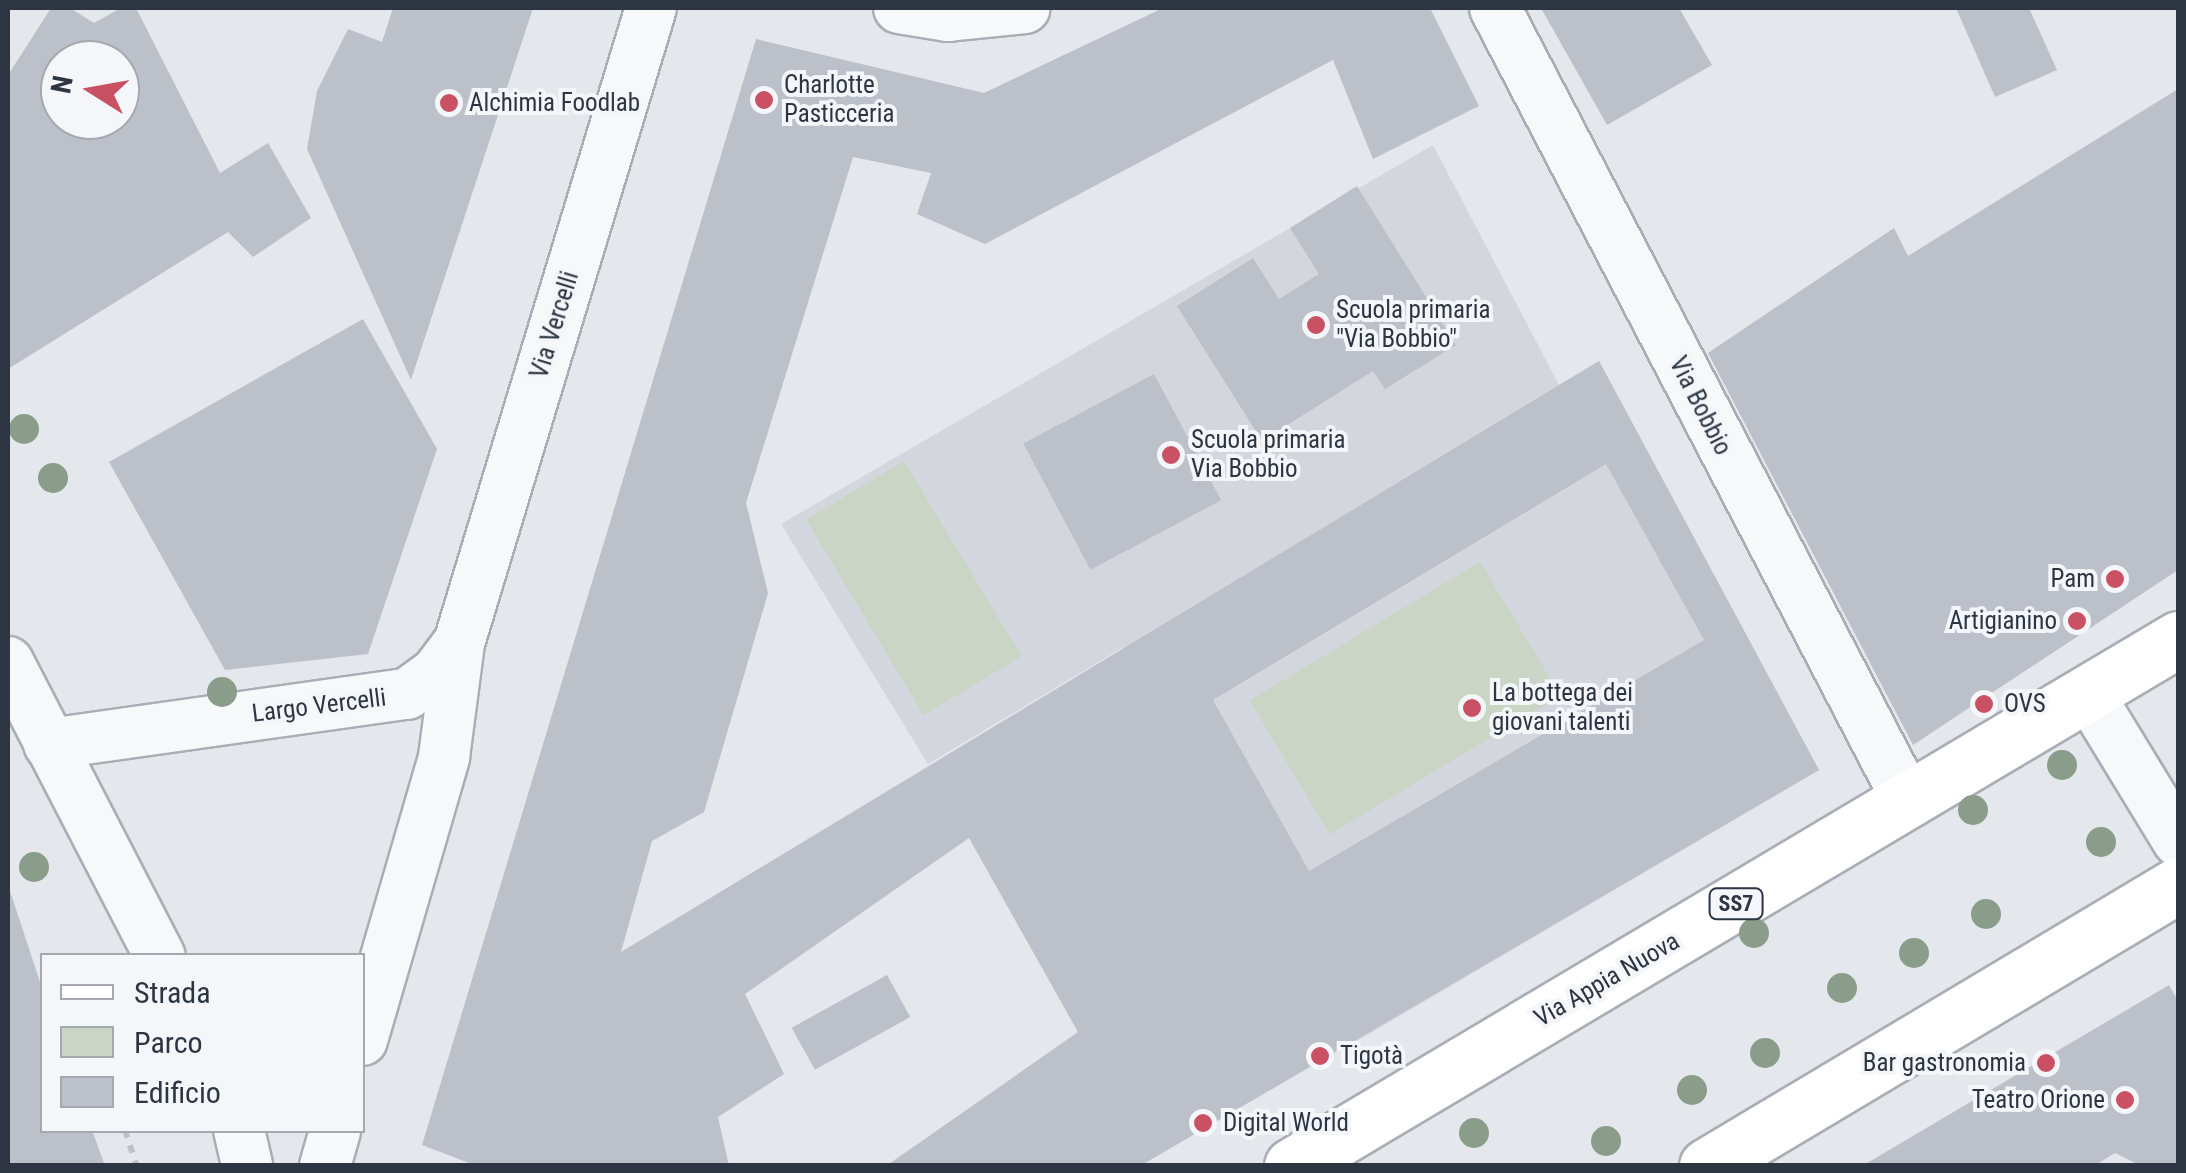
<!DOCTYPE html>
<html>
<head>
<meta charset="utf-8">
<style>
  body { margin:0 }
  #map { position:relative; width:2186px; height:1173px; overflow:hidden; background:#e4e7eb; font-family:"Roboto Condensed",sans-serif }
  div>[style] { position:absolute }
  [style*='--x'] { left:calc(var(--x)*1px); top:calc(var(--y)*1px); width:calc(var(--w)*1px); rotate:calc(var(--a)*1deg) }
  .built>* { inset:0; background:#d3d6dd }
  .green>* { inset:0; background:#cad5c6; transform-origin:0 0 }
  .building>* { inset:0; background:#bcc0c8; transform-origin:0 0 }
  .path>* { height:6px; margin-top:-3px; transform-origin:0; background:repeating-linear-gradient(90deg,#bec1c7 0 8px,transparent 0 16px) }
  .roads { filter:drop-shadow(2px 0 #a9aeb5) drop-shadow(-2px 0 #a9aeb5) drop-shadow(0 2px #a9aeb5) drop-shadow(0 -2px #a9aeb5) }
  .minor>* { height:50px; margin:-25px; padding:0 25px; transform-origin:25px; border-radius:25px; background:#f7f8fa }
  .primary>* { height:55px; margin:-27.5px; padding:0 27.5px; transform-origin:27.5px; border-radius:27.5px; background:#fff }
  .trees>* { width:30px; height:30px; margin:-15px; border-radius:50%; background:#8a9c8a }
  .dots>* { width:28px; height:28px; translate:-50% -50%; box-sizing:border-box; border:5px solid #f4f6f9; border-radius:50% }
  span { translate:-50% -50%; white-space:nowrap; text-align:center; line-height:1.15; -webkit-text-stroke:8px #f4f6f9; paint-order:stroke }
  .shield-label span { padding:2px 8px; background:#f4f6f9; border:2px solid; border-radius:8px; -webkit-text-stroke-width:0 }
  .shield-label { font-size:22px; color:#2d3543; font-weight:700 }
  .poi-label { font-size:25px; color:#2d3543 }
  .left { translate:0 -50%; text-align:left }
  .right { translate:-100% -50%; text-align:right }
  .street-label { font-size:25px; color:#2d3543 }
  .frame { position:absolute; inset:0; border:10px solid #2d3543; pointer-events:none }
  .legend { position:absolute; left:40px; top:953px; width:325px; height:180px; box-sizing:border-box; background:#f4f6f9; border:2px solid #a4a9b0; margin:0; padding:12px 18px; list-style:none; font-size:30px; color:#2d3543 }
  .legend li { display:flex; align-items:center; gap:20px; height:50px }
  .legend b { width:50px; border:2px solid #a4a9b0 }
  .north { position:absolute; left:40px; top:40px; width:100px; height:100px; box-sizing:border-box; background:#f4f6f9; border:2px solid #a4a9b0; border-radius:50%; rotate:281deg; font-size:28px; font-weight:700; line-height:40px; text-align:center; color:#2d3543 }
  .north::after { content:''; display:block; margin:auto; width:35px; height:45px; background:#c95163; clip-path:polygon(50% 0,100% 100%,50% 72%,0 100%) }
</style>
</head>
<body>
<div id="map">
  <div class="built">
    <i style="clip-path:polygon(1433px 145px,1559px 385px,1599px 361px,1819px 770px,1357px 1041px,1122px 648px,928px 764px,781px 524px)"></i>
  </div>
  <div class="green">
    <i style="left:904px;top:461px;width:228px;height:114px;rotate:59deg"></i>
    <i style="left:1480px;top:562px;width:156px;height:269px;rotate:59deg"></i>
  </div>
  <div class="building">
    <i style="clip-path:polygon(evenodd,51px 8px,70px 8px,94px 23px,121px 8px,136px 8px,220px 173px,268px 143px,311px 218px,253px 257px,228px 232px,8px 369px,8px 75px,51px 8px,60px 60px,120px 60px,120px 120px,60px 120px,60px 60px)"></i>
    <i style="clip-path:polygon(393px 8px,533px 8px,411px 380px,307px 149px,317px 91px,348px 29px,382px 42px)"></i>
    <i style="clip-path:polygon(evenodd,1163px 8px,1430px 8px,1479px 106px,1373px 159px,1333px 60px,985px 244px,917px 214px,931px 173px,853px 157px,746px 503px,768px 593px,704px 812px,652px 841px,621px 952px,1599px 361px,1819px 770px,1140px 1166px,886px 1166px,1078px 1032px,969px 838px,745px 994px,784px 1074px,718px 1117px,729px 1166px,477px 1166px,422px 1145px,756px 39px,984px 93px,1163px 8px,1606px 464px,1704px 640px,1309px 871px,1213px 700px,1606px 464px)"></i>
    <i style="clip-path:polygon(1541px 8px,1679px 8px,1712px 65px,1607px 125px)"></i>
    <i style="clip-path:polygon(1956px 8px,2029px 8px,2057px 70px,1995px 97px)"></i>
    <i style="clip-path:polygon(2178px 89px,2178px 570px,1913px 745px,1708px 353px,1894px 228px,1908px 256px)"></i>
    <i style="clip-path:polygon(1357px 186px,1456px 345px,1385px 389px,1373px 371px,1262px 441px,1177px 306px,1253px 258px,1279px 299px,1319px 274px,1290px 228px)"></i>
    <i style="clip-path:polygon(363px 319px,437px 449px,368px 654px,225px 670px,109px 462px)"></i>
    <i style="left:1154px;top:374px;width:143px;height:148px;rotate:62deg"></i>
    <i style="clip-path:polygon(8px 885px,42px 988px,42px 1130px,92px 1130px,105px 1166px,8px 1166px)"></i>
    <i style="left:887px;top:975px;width:48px;height:109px;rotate:61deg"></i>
    <i style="clip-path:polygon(2169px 985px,2178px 1001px,2178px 1166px,2141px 1166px,2115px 1153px,2094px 1166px,1862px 1166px)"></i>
  </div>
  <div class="path">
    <i style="--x:125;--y:1130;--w:38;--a:72"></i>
  </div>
  <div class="roads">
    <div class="minor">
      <i style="--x:899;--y:8;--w:50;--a:9.3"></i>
      <i style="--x:948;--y:16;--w:77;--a:-5.9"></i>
      <i style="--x:1495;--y:8;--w:896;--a:62.49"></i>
      <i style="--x:8;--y:662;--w:331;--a:62.7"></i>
      <i style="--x:2089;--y:695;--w:171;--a:58.6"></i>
      <i style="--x:49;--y:744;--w:361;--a:-8"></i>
      <i style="--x:407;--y:694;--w:36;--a:-36"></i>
      <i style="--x:436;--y:673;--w:38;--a:-53"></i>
      <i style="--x:362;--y:1040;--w:295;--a:-73.8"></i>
      <i style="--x:444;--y:757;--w:115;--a:-82.5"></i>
      <i style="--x:459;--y:643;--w:663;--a:-73.18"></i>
      <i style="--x:239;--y:1130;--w:37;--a:77"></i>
      <i style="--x:325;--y:1166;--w:37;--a:-74"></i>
    </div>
    <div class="primary">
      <i style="--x:1292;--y:1166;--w:1031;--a:-30.74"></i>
      <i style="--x:1707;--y:1166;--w:548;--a:-30.82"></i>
    </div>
  </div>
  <div class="trees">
    <i style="left:24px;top:429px"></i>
    <i style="left:53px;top:478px"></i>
    <i style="left:222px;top:692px"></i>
    <i style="left:2062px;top:765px"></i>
    <i style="left:1973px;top:810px"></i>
    <i style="left:2101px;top:842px"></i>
    <i style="left:34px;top:867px"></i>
    <i style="left:1986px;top:914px"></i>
    <i style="left:1754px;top:933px"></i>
    <i style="left:1914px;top:953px"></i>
    <i style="left:1842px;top:988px"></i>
    <i style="left:1765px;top:1053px"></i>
    <i style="left:1692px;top:1090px"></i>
    <i style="left:1474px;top:1133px"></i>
    <i style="left:1606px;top:1141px"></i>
  </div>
  <div class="dots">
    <i style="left:764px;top:100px;background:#c95163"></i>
    <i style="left:449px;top:103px;background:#c95163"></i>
    <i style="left:1316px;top:325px;background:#c95163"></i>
    <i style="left:1171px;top:455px;background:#c95163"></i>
    <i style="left:2115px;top:579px;background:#c95163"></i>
    <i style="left:2077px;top:621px;background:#c95163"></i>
    <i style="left:1984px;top:704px;background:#c95163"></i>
    <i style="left:1472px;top:708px;background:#c95163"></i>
    <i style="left:1320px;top:1056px;background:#c95163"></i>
    <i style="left:2046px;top:1063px;background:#c95163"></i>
    <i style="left:2125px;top:1100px;background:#c95163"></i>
    <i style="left:1203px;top:1123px;background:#c95163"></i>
  </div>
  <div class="shield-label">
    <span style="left:1736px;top:904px">SS7</span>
  </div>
  <div class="poi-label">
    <span class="left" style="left:784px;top:100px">Charlotte<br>Pasticceria</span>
    <span class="left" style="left:469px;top:103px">Alchimia Foodlab</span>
    <span class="left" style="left:1336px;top:325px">Scuola primaria<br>"Via Bobbio"</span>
    <span class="left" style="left:1191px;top:455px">Scuola primaria<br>Via Bobbio</span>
    <span class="right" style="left:2095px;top:579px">Pam</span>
    <span class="right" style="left:2057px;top:621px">Artigianino</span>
    <span class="left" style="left:1492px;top:708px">La bottega dei<br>giovani talenti</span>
    <span class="left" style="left:2004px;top:704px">OVS</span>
    <span class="left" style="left:1340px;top:1056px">Tigotà</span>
    <span class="right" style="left:2026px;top:1063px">Bar gastronomia</span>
    <span class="right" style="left:2105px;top:1100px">Teatro Orione</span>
    <span class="left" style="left:1223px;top:1123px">Digital World</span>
  </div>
  <div class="street-label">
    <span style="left:555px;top:325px;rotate:-73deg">Via Vercelli</span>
    <span style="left:1700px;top:406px;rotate:63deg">Via Bobbio</span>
    <span style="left:319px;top:706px;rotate:-7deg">Largo Vercelli</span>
    <span style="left:1607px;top:980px;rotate:-30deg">Via Appia Nuova</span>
  </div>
  <div class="frame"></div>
  <ul class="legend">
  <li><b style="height:12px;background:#fff"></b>Strada</li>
  <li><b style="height:28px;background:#cad5c6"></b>Parco</li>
  <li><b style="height:28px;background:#bcc0c8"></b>Edificio</li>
  </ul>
  <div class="north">N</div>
</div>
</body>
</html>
